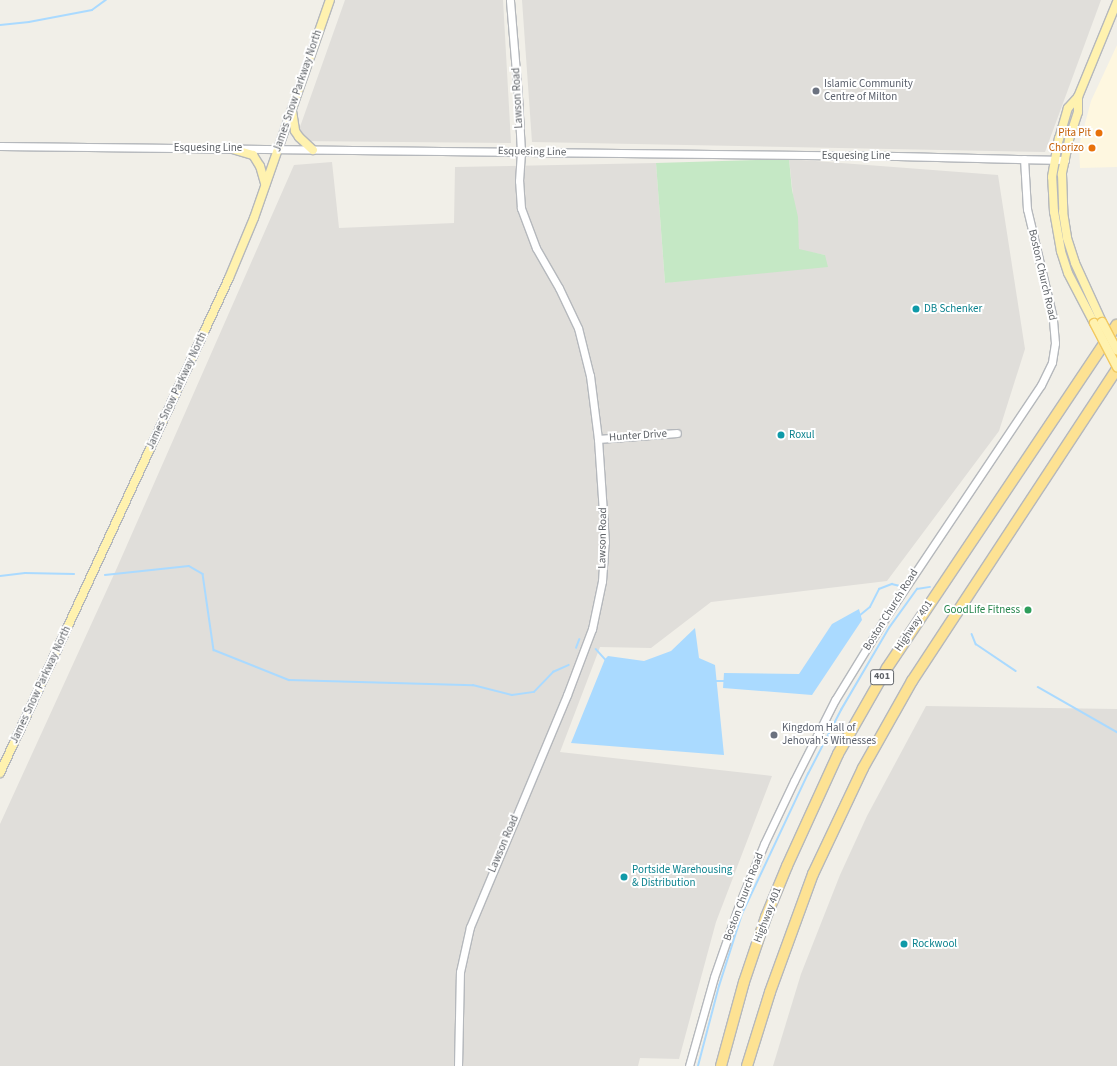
<!DOCTYPE html>
<html>
<head>
<meta charset="utf-8">
<style>
  body { margin:0 }
  #map { position:relative; width:1117px; height:1066px; overflow:hidden; background:#f1efe8; font-family:"Source Sans 3",sans-serif }
  div>[style] { position:absolute }
  [style*='--x'] { left:calc(var(--x)*1px); top:calc(var(--y)*1px); width:calc(var(--w)*1px); rotate:calc(var(--a)*1deg) }
  .commercial>* { inset:0; background:#fef7e0 }
  .industrial>* { inset:0; background:#e0deda }
  .green>* { inset:0; background:#c5e8c5 }
  .water>* { inset:0; background:#aadaff }
  .stream>* { height:1.5px; margin:-0.75px; padding:0 0.75px; transform-origin:0.75px; border-radius:0.75px; background:#aadaff }
  .roads { filter:drop-shadow(1px 0 #b5b8bc) drop-shadow(-1px 0 #b5b8bc) drop-shadow(0 1px #b5b8bc) drop-shadow(0 -1px #b5b8bc) }
  .minor>* { height:7px; margin:-3.5px; padding:0 3.5px; transform-origin:3.5px; border-radius:3.5px; background:#fff }
  .major>* { height:8px; margin:-4px; padding:0 4px; transform-origin:4px; border-radius:4px; background:#fff2af }
  .highway>* { height:10px; margin:-5px; padding:0 5px; transform-origin:5px; border-radius:5px; background:#fde293 }
  .bridges { filter:drop-shadow(1px 0 #f2c960) drop-shadow(-1px 0 #f2c960) drop-shadow(0 1px #f2c960) drop-shadow(0 -1px #f2c960) }
  .major-bridge>* { height:8px; margin:-4px; padding:0 4px; transform-origin:4px; border-radius:4px; background:#fff2af }
  .dots>* { width:11px; height:11px; translate:-50% -50%; box-sizing:border-box; border:2px solid #fff; border-radius:50% }
  span { translate:-50% -50%; white-space:nowrap; text-align:center; line-height:1.15; -webkit-text-stroke:4px #fff; paint-order:stroke }
  .shield-label span { padding:1px 3px; background:#fff; border:1px solid; border-radius:3px; -webkit-text-stroke-width:0 }
  .shield-label { font-size:10px; color:#5f6368; font-weight:700 }
  .worship-label { font-size:11px; color:#5b616d }
  .left { translate:0 -50%; text-align:left }
  .street-label { font-size:11px; color:#5f6368 }
  .food-label { font-size:11px; color:#c56008 }
  .right { translate:-100% -50%; text-align:right }
  .culture-label { font-size:11px; color:#0d838f }
  .leisure-label { font-size:11px; color:#27864d }
</style>
</head>
<body>
<div id="map">
  <div class="commercial">
    <i style="clip-path:polygon(1117px 45px,1117px 167px,1080px 168px,1079px 146px,1091px 101px)"></i>
  </div>
  <div class="industrial">
    <i style="clip-path:polygon(345px 0,503px 0,511px 143px,295px 141px)"></i>
    <i style="clip-path:polygon(522px 0,1101px 0,1045px 152px,532px 142px)"></i>
    <i style="clip-path:polygon(789px 159px,998px 175px,1025px 349px,999px 431px,887px 581px,711px 602px,651px 648px,600px 647px,560px 752px,772px 776px,716px 922px,679px 1059px,640px 1058px,638px 1066px,0 1066px,0 824px,116px 570px,294px 165px,332px 162px,339px 228px,454px 223px,455px 167px,656px 163px,665px 283px,825px 255px,799px 250px)"></i>
    <i style="clip-path:polygon(926px 706px,1117px 709px,1117px 1066px,773px 1066px,801px 974px,840px 875px,867px 816px)"></i>
  </div>
  <div class="green">
    <i style="clip-path:polygon(789px 159px,792px 190px,798px 217px,799px 249px,825px 255px,828px 267px,665px 283px,656px 163px)"></i>
  </div>
  <div class="water">
    <i style="clip-path:polygon(859px 609px,862px 620px,812px 695px,723px 688px,724px 673px,799px 674px,832px 624px)"></i>
    <i style="clip-path:polygon(695px 628px,699px 658px,715px 665px,724px 755px,571px 743px,605px 659px,608px 656px,644px 661px,671px 651px)"></i>
  </div>
  <div class="stream">
    <i style="--x:0;--y:25;--w:29;--a:-6"></i>
    <i style="--x:29;--y:22;--w:64;--a:-10.8"></i>
    <i style="--x:92;--y:10;--w:17;--a:-36"></i>
    <i style="--x:105;--y:575;--w:84;--a:-6.1"></i>
    <i style="--x:189;--y:566;--w:16;--a:30"></i>
    <i style="--x:203;--y:574;--w:77;--a:81.8"></i>
    <i style="--x:214;--y:650;--w:81;--a:21.8"></i>
    <i style="--x:289;--y:680;--w:184;--a:1.6"></i>
    <i style="--x:473;--y:685;--w:40;--a:14.4"></i>
    <i style="--x:512;--y:695;--w:22;--a:-8"></i>
    <i style="--x:534;--y:692;--w:28;--a:-46"></i>
    <i style="--x:553;--y:672;--w:17;--a:-24"></i>
    <i style="--x:0;--y:576;--w:25;--a:-7"></i>
    <i style="--x:25;--y:573;--w:49;--a:1.2"></i>
    <i style="--x:859;--y:616;--w:14;--a:-39"></i>
    <i style="--x:870;--y:607;--w:20;--a:-63"></i>
    <i style="--x:879;--y:589;--w:14;--a:-21"></i>
    <i style="--x:892;--y:584;--w:8;--a:14"></i>
    <i style="--x:972;--y:634;--w:11;--a:68"></i>
    <i style="--x:976;--y:644;--w:48;--a:34"></i>
    <i style="--x:576;--y:648;--w:9;--a:-69"></i>
    <i style="--x:596;--y:649;--w:15;--a:48"></i>
    <i style="--x:716;--y:681;--w:8;--a:0"></i>
    <i style="--x:1038;--y:687;--w:91;--a:29.7"></i>
    <i style="--x:698;--y:1066;--w:83;--a:-75.3"></i>
    <i style="--x:719;--y:986;--w:76;--a:-72.3"></i>
    <i style="--x:742;--y:914;--w:155;--a:-64.8"></i>
    <i style="--x:808;--y:774;--w:72;--a:-62.7"></i>
    <i style="--x:841;--y:710;--w:95;--a:-59.7"></i>
    <i style="--x:889;--y:628;--w:48;--a:-54.3"></i>
    <i style="--x:917;--y:589;--w:13;--a:-9"></i>
  </div>
  <div class="roads">
    <div class="minor">
      <i style="--x:0;--y:146;--w:897;--a:0.64"></i>
      <i style="--x:897;--y:156;--w:168;--a:1.4"></i>
      <i style="--x:598;--y:439;--w:79;--a:-4.3"></i>
      <i style="--x:458;--y:1066;--w:94;--a:-88.8"></i>
      <i style="--x:460;--y:972;--w:46;--a:-77.5"></i>
      <i style="--x:470;--y:927;--w:251;--a:-67.3"></i>
      <i style="--x:567;--y:695;--w:71;--a:-69.3"></i>
      <i style="--x:592;--y:629;--w:49;--a:-78.2"></i>
      <i style="--x:602;--y:581;--w:39;--a:-86"></i>
      <i style="--x:605;--y:542;--w:103;--a:-93.9"></i>
      <i style="--x:598;--y:439;--w:64;--a:-97.2"></i>
      <i style="--x:590;--y:376;--w:49;--a:-104"></i>
      <i style="--x:578;--y:328;--w:44;--a:-115.4"></i>
      <i style="--x:559;--y:288;--w:46;--a:-119.9"></i>
      <i style="--x:536;--y:248;--w:43;--a:-110.6"></i>
      <i style="--x:521;--y:208;--w:27;--a:-94"></i>
      <i style="--x:519;--y:181;--w:29;--a:-86"></i>
      <i style="--x:521;--y:152;--w:56;--a:-93.1"></i>
      <i style="--x:518;--y:96;--w:96;--a:-94.8"></i>
      <i style="--x:689;--y:1066;--w:92;--a:-74.3"></i>
      <i style="--x:714;--y:977;--w:79;--a:-70.9"></i>
      <i style="--x:740;--y:902;--w:63;--a:-67.5"></i>
      <i style="--x:764;--y:844;--w:70;--a:-64.5"></i>
      <i style="--x:794;--y:781;--w:91;--a:-63.2"></i>
      <i style="--x:835;--y:700;--w:103;--a:-58.5"></i>
      <i style="--x:889;--y:612;--w:273;--a:-56.2"></i>
      <i style="--x:1041;--y:385;--w:25;--a:-64"></i>
      <i style="--x:1052;--y:362;--w:19;--a:-81"></i>
      <i style="--x:1055;--y:343;--w:25;--a:-95"></i>
      <i style="--x:1053;--y:318;--w:112;--a:-103.4"></i>
      <i style="--x:1027;--y:209;--w:50;--a:-93.4"></i>
    </div>
    <div class="major">
      <i style="--x:1078;--y:97;--w:15;--a:90"></i>
      <i style="--x:1078;--y:112;--w:29;--a:108"></i>
      <i style="--x:1069;--y:140;--w:35;--a:102"></i>
      <i style="--x:1062;--y:174;--w:38;--a:88"></i>
      <i style="--x:1063;--y:212;--w:26;--a:81"></i>
      <i style="--x:1067;--y:238;--w:26;--a:72"></i>
      <i style="--x:1075;--y:263;--w:65;--a:65.4"></i>
      <i style="--x:292;--y:111;--w:20;--a:81"></i>
      <i style="--x:295;--y:131;--w:7;--a:56"></i>
      <i style="--x:299;--y:137;--w:19;--a:43"></i>
      <i style="--x:232;--y:149;--w:22;--a:16"></i>
      <i style="--x:253;--y:155;--w:13;--a:58"></i>
      <i style="--x:260;--y:166;--w:19;--a:74"></i>
      <i style="--x:1094;--y:323;--w:56;--a:-117.5"></i>
      <i style="--x:1068;--y:273;--w:23;--a:-108"></i>
      <i style="--x:1061;--y:251;--w:40;--a:-100"></i>
      <i style="--x:1054;--y:212;--w:35;--a:-93"></i>
      <i style="--x:1052;--y:177;--w:39;--a:-80"></i>
      <i style="--x:1059;--y:139;--w:32;--a:-74"></i>
      <i style="--x:1068;--y:108;--w:15;--a:-48"></i>
      <i style="--x:1078;--y:97;--w:103;--a:-67.7"></i>
      <i style="--x:0;--y:773;--w:545;--a:-65.17"></i>
      <i style="--x:229;--y:278;--w:65;--a:-67.4"></i>
      <i style="--x:254;--y:218;--w:231;--a:-70.8"></i>
    </div>
    <div class="highway">
      <i style="--x:721;--y:1066;--w:87;--a:-74.7"></i>
      <i style="--x:744;--y:982;--w:69;--a:-71.3"></i>
      <i style="--x:766;--y:917;--w:55;--a:-67.6"></i>
      <i style="--x:787;--y:866;--w:123;--a:-65.5"></i>
      <i style="--x:838;--y:754;--w:99;--a:-60.3"></i>
      <i style="--x:887;--y:668;--w:413;--a:-56.2"></i>
      <i style="--x:747;--y:1066;--w:77;--a:-72.7"></i>
      <i style="--x:770;--y:992;--w:126;--a:-70"></i>
      <i style="--x:813;--y:874;--w:117;--a:-64.7"></i>
      <i style="--x:863;--y:768;--w:100;--a:-60.6"></i>
      <i style="--x:912;--y:681;--w:373;--a:-56.7"></i>
    </div>
  </div>
  <div class="bridges">
    <div class="major-bridge">
      <i style="--x:1102;--y:322;--w:32;--a:62"></i>
      <i style="--x:1094;--y:323;--w:50;--a:62.4"></i>
    </div>
  </div>
  <div class="dots">
    <i style="left:816px;top:91px;background:#6b7280"></i>
    <i style="left:1099px;top:133px;background:#e8710a"></i>
    <i style="left:1092px;top:148px;background:#e8710a"></i>
    <i style="left:916px;top:309px;background:#0f9aa8"></i>
    <i style="left:781px;top:435px;background:#0f9aa8"></i>
    <i style="left:1028px;top:610px;background:#2e9e5b"></i>
    <i style="left:774px;top:735px;background:#6b7280"></i>
    <i style="left:624px;top:877px;background:#0f9aa8"></i>
    <i style="left:904px;top:944px;background:#0f9aa8"></i>
  </div>
  <div class="shield-label">
    <span style="left:882px;top:677px">401</span>
  </div>
  <div class="worship-label">
    <span class="left" style="left:824px;top:91px">Islamic Community<br>Centre of Milton</span>
    <span class="left" style="left:782px;top:735px">Kingdom Hall of<br>Jehovah's Witnesses</span>
  </div>
  <div class="street-label">
    <span style="left:298px;top:91px;rotate:-71deg">James Snow Parkway North</span>
    <span style="left:518px;top:98px;rotate:-93deg">Lawson Road</span>
    <span style="left:208px;top:148px">Esquesing Line</span>
    <span style="left:532px;top:152px;rotate:1deg">Esquesing Line</span>
    <span style="left:856px;top:156px">Esquesing Line</span>
    <span style="left:1042px;top:275px;rotate:77deg">Boston Church Road</span>
    <span style="left:177px;top:391px;rotate:-65deg">James Snow Parkway North</span>
    <span style="left:638px;top:436px;rotate:-4deg">Hunter Drive</span>
    <span style="left:603px;top:538px;rotate:-89deg">Lawson Road</span>
    <span style="left:891px;top:610px;rotate:-58deg">Boston Church Road</span>
    <span style="left:914px;top:626px;rotate:-56deg">Highway 401</span>
    <span style="left:41px;top:685px;rotate:-65deg">James Snow Parkway North</span>
    <span style="left:504px;top:844px;rotate:-67deg">Lawson Road</span>
    <span style="left:744px;top:897px;rotate:-69deg">Boston Church Road</span>
    <span style="left:768px;top:915px;rotate:-69deg">Highway 401</span>
  </div>
  <div class="food-label">
    <span class="right" style="left:1091px;top:133px">Pita Pit</span>
    <span class="right" style="left:1084px;top:148px">Chorizo</span>
  </div>
  <div class="culture-label">
    <span class="left" style="left:924px;top:309px">DB Schenker</span>
    <span class="left" style="left:789px;top:435px">Roxul</span>
    <span class="left" style="left:632px;top:877px">Portside Warehousing<br>&amp; Distribution</span>
    <span class="left" style="left:912px;top:944px">Rockwool</span>
  </div>
  <div class="leisure-label">
    <span class="right" style="left:1020px;top:610px">GoodLife Fitness</span>
  </div>
</div>
</body>
</html>
